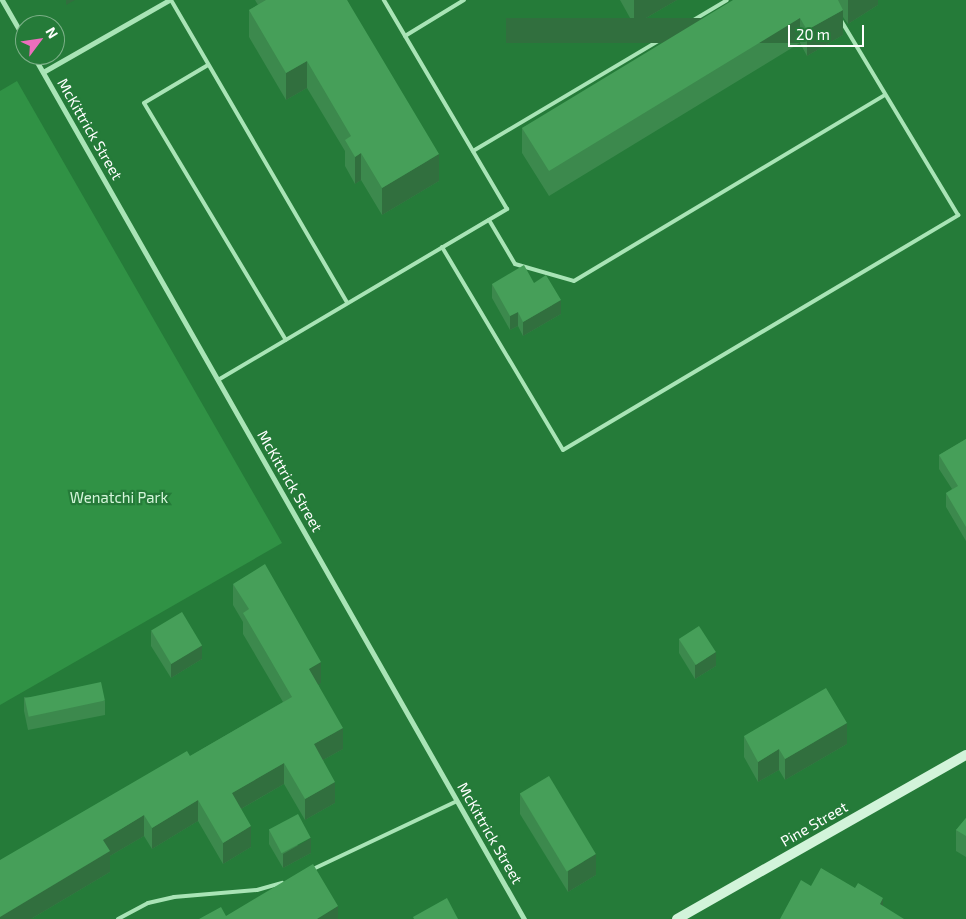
<!DOCTYPE html>
<html>
<head>
<meta charset="utf-8">
<style>
  body { margin:0 }
  #map { position:relative; width:966px; height:919px; overflow:hidden; background:#257b39; font-family:"Exo 2",sans-serif }
  div>[style] { position:absolute }
  [style*='--x'] { left:calc(var(--x)*1px); top:calc(var(--y)*1px); width:calc(var(--w)*1px); rotate:calc(var(--a)*1deg) }
  .green>* { inset:0; background:#309245 }
  .lane>* { height:4px; margin:-2px; padding:0 2px; transform-origin:2px; border-radius:2px; background:#a9e4b6 }
  .street>* { height:5px; margin:-2.5px; padding:0 2.5px; transform-origin:2.5px; border-radius:2.5px; background:#a9e4b6 }
  .secondary>* { height:10px; margin:-5px; padding:0 5px; transform-origin:5px; border-radius:5px; background:#d2f4da }
  .wall>* { inset:0; background:#3c894d }
  .shaded-wall>* { inset:0; background:#316f3e; transform-origin:0 0 }
  .building>* { inset:0; background:#469f59; transform-origin:0 0 }
  span { translate:-50% -50%; white-space:nowrap; text-align:center; line-height:1.15; -webkit-text-stroke:4.5px #257b39; paint-order:stroke }
  .street-label { font-size:15px; color:#fff }
  .park-label { font-size:15px; color:#d4f5da }
  .north { position:absolute; left:15px; top:15px; width:50px; height:50px; box-sizing:border-box; background:#257b39; border:1px solid #7cb088; border-radius:50%; rotate:59deg; font-size:14px; font-weight:700; line-height:20px; text-align:center; color:#fff }
  .north::after { content:''; display:block; margin:auto; width:18px; height:22px; background:#ed6ebd; clip-path:polygon(50% 0,100% 100%,50% 72%,0 100%) }
  .scale { position:absolute; left:788px; top:25px; width:76px; height:22px; box-sizing:border-box; border:2px solid #fff; border-top:0; padding-left:6px; font-size:15px; line-height:18px; white-space:nowrap; color:#fff; -webkit-text-stroke:4px #257b39; paint-order:stroke }
</style>
</head>
<body>
<div id="map">
  <div class="green">
    <i style="clip-path:polygon(17px 81px,282px 543px,0 705px,0 91px)"></i>
  </div>
  <div class="lane">
    <i style="--x:171;--y:0;--w:350;--a:59.8"></i>
    <i style="--x:405;--y:36;--w:69;--a:-31.4"></i>
    <i style="--x:208;--y:65;--w:74;--a:149.3"></i>
    <i style="--x:144;--y:103;--w:276;--a:59.1"></i>
    <i style="--x:473;--y:151;--w:295;--a:-30.7"></i>
    <i style="--x:489;--y:220;--w:51;--a:59.4"></i>
    <i style="--x:515;--y:264;--w:61;--a:16.1"></i>
    <i style="--x:574;--y:281;--w:362;--a:-30.9"></i>
    <i style="--x:442;--y:247;--w:236;--a:59.2"></i>
    <i style="--x:563;--y:450;--w:460;--a:-30.7"></i>
    <i style="--x:958;--y:215;--w:227;--a:-121"></i>
    <i style="--x:218;--y:380;--w:336;--a:-30.6"></i>
    <i style="--x:507;--y:209;--w:243;--a:-120.5"></i>
    <i style="--x:311;--y:870;--w:161;--a:-25.3"></i>
    <i style="--x:118;--y:919;--w:34;--a:-28"></i>
    <i style="--x:148;--y:903;--w:27;--a:-13"></i>
    <i style="--x:174;--y:897;--w:83;--a:-4.8"></i>
    <i style="--x:257;--y:890;--w:26;--a:-16"></i>
  </div>
  <div class="street">
    <i style="--x:2;--y:0;--w:46;--a:60.1"></i>
    <i style="--x:33;--y:55;--w:994;--a:60.39"></i>
    <i style="--x:43;--y:72;--w:145;--a:-29.7"></i>
  </div>
  <div class="secondary">
    <i style="--x:677;--y:919;--w:332;--a:-29.6"></i>
  </div>
  <div class="wall">
    <i style="clip-path:polygon(255px 0,347px 0,439px 181px,382px 215px,361px 180px,355px 184px,345px 166px,345px 151px,307px 88px,286px 100px,249px 37px,249px 10px,258px 5px)"></i>
    <i style="clip-path:polygon(620px 0,677px 0,634px 25px)"></i>
    <i style="clip-path:polygon(752px 0,878px 0,878px 5px,848px 24px,843px 17px,843px 35px,807px 56px,800px 43px,549px 196px,522px 153px,522px 128px)"></i>
    <i style="clip-path:polygon(534px 283px,561px 314px,523px 336px,518px 326px,510px 330px,492px 298px,492px 284px)"></i>
    <i style="clip-path:polygon(966px 439px,966px 541px,946px 507px,946px 493px,952px 489px,939px 469px,939px 455px)"></i>
    <i style="clip-path:polygon(233px 584px,321px 683px,318px 684px,343px 749px,323px 760px,335px 803px,305px 820px,284px 784px,241px 809px,251px 847px,223px 864px,198px 821px,152px 849px,144px 836px,110px 856px,110px 872px,31px 919px,190px 756px,283px 702px,243px 634px,243px 622px,233px 605px)"></i>
    <i style="clip-path:polygon(151px 631px,202px 659px,171px 678px,151px 646px)"></i>
    <i style="clip-path:polygon(679px 639px,716px 666px,695px 679px,679px 653px)"></i>
    <i style="clip-path:polygon(24px 697px,105px 701px,105px 715px,28px 730px,24px 711px)"></i>
    <i style="clip-path:polygon(744px 736px,847px 744px,785px 780px,779px 770px,758px 782px,744px 757px)"></i>
    <i style="clip-path:polygon(520px 793px,596px 875px,568px 892px,520px 814px)"></i>
    <i style="clip-path:polygon(966px 818px,966px 857px,956px 851px,956px 830px)"></i>
    <i style="clip-path:polygon(269px 829px,311px 853px,283px 868px,269px 844px)"></i>
  </div>
  <div class="shaded-wall">
    <i style="clip-path:polygon(66px 0,75px 0,66px 5px)"></i>
    <i style="clip-path:polygon(634px 0,677px 0,634px 25px)"></i>
    <i style="clip-path:polygon(848px 0,878px 0,878px 5px,848px 24px)"></i>
    <i style="clip-path:polygon(843px 10px,843px 35px,807px 56px,807px 30px)"></i>
    <i style="left:800px;top:18px;width:25px;height:294px;rotate:90deg"></i>
    <i style="clip-path:polygon(307px 61px,307px 88px,286px 100px,286px 73px)"></i>
    <i style="clip-path:polygon(361px 153px,361px 180px,355px 184px,355px 157px)"></i>
    <i style="clip-path:polygon(439px 154px,439px 181px,382px 215px,382px 188px)"></i>
    <i style="clip-path:polygon(561px 300px,561px 314px,523px 336px,523px 322px)"></i>
    <i style="clip-path:polygon(518px 312px,518px 326px,510px 330px,510px 316px)"></i>
    <i style="clip-path:polygon(202px 645px,202px 659px,171px 678px,171px 664px)"></i>
    <i style="clip-path:polygon(716px 652px,716px 666px,695px 679px,695px 665px)"></i>
    <i style="clip-path:polygon(321px 662px,321px 683px,309px 690px,309px 669px)"></i>
    <i style="clip-path:polygon(847px 723px,847px 744px,785px 780px,785px 759px)"></i>
    <i style="clip-path:polygon(343px 728px,343px 749px,314px 765px,314px 744px)"></i>
    <i style="clip-path:polygon(779px 749px,779px 770px,758px 782px,758px 762px)"></i>
    <i style="clip-path:polygon(284px 763px,284px 784px,232px 814px,232px 793px)"></i>
    <i style="clip-path:polygon(335px 782px,335px 803px,305px 820px,305px 799px)"></i>
    <i style="clip-path:polygon(198px 800px,198px 821px,152px 849px,152px 828px)"></i>
    <i style="clip-path:polygon(144px 815px,144px 836px,110px 856px,110px 872px,31px 919px,0 919px,0 917px,103px 840px)"></i>
    <i style="clip-path:polygon(251px 826px,251px 847px,223px 864px,223px 843px)"></i>
    <i style="clip-path:polygon(311px 838px,311px 853px,283px 868px,283px 854px)"></i>
    <i style="clip-path:polygon(596px 854px,596px 875px,568px 892px,568px 871px)"></i>
    <i style="clip-path:polygon(883px 898px,883px 919px,880px 904px)"></i>
    <i style="clip-path:polygon(338px 906px,338px 919px,317px 919px)"></i>
  </div>
  <div class="building">
    <i style="clip-path:polygon(266px 0,347px 0,439px 154px,382px 188px,361px 153px,355px 157px,345px 140px,351px 136px,307px 61px,286px 73px,249px 10px)"></i>
    <i style="clip-path:polygon(733px 0,838px 0,843px 10px,807px 30px,800px 18px,549px 171px,522px 128px)"></i>
    <i style="clip-path:polygon(524px 265px,534px 283px,546px 275px,561px 300px,523px 322px,518px 312px,510px 316px,492px 284px)"></i>
    <i style="clip-path:polygon(966px 439px,966px 527px,946px 493px,958px 486px,939px 455px)"></i>
    <i style="clip-path:polygon(265px 564px,321px 662px,309px 669px,343px 728px,314px 744px,335px 782px,305px 799px,284px 763px,232px 793px,251px 826px,223px 843px,198px 800px,152px 828px,144px 815px,103px 840px,110px 851px,0 917px,0 860px,187px 751px,190px 756px,292px 697px,243px 613px,249px 609px,233px 584px)"></i>
    <i style="left:182px;top:612px;width:39px;height:36px;rotate:59deg"></i>
    <i style="left:699px;top:626px;width:31px;height:24px;rotate:57deg"></i>
    <i style="left:101px;top:682px;width:19px;height:78px;rotate:78deg"></i>
    <i style="clip-path:polygon(826px 688px,847px 723px,785px 759px,779px 749px,758px 762px,744px 736px)"></i>
    <i style="left:549px;top:776px;width:91px;height:34px;rotate:59deg"></i>
    <i style="left:298px;top:814px;width:27px;height:33px;rotate:62deg"></i>
    <i style="clip-path:polygon(966px 818px,966px 836px,956px 830px)"></i>
    <i style="clip-path:polygon(313px 864px,338px 906px,317px 919px,199px 919px,221px 907px,226px 916px)"></i>
    <i style="clip-path:polygon(821px 868px,855px 888px,858px 883px,883px 898px,880px 904px,904px 919px,780px 919px,801px 880px,811px 886px)"></i>
    <i style="clip-path:polygon(447px 898px,458px 919px,414px 919px,413px 917px)"></i>
  </div>
  <div class="street-label">
    <span style="left:90px;top:129px;rotate:60deg">McKittrick Street</span>
    <span style="left:290px;top:481px;rotate:60deg">McKittrick Street</span>
    <span style="left:814px;top:824px;rotate:-30deg">Pine Street</span>
    <span style="left:490px;top:833px;rotate:60deg">McKittrick Street</span>
  </div>
  <div class="park-label">
    <span style="left:119px;top:498px">Wenatchi Park</span>
  </div>
  <div class="north">N</div>
  <div class="scale">20 m</div>
</div>
</body>
</html>
